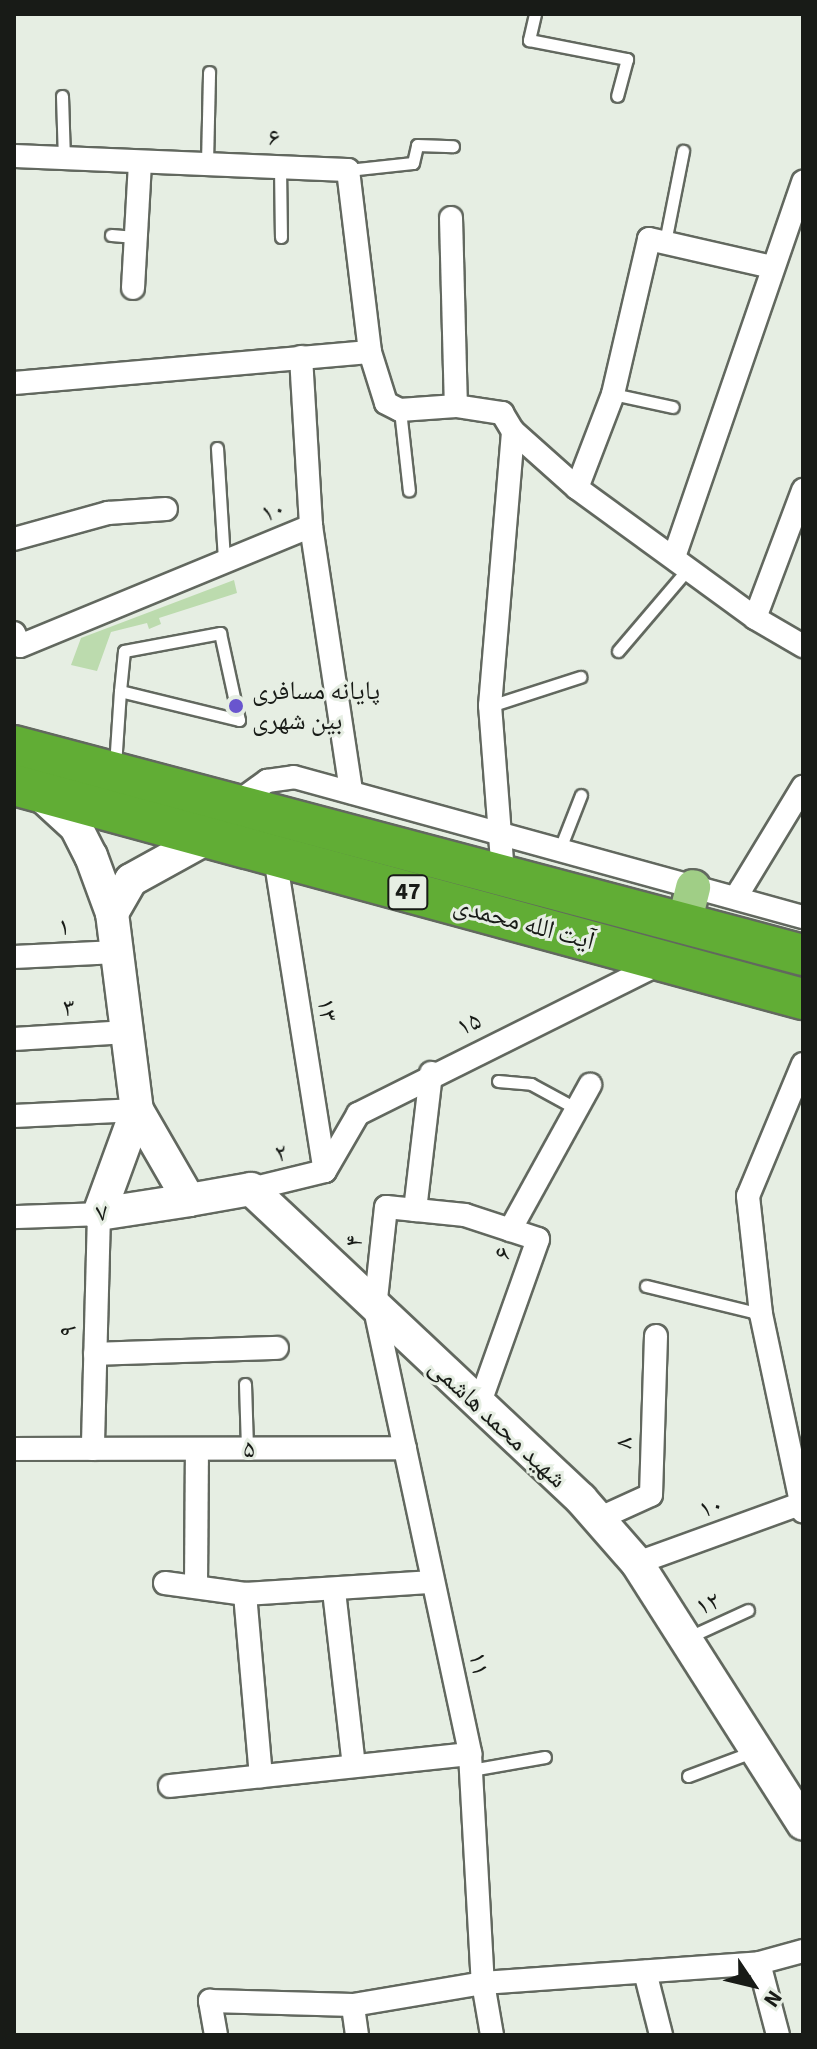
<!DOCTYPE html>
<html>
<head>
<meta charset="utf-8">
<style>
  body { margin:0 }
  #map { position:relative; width:817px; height:2049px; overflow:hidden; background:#e6eee3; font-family:"Source Sans 3","Noto Naskh Arabic",sans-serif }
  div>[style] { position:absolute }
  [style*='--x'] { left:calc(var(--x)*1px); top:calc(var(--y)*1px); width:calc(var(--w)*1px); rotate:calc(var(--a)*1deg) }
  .building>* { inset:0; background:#bcdbae }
  .roads { filter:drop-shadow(2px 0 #62685f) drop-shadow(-2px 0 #62685f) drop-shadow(0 2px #62685f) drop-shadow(0 -2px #62685f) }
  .lane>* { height:11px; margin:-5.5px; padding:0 5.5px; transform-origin:5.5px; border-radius:5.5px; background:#fff }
  .street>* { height:22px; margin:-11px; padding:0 11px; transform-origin:11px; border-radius:11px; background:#fff }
  .secondary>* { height:32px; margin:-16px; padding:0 16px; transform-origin:16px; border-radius:16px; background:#fff }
  .primary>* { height:34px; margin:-17px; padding:0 17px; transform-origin:17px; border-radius:17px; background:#a0ce86 }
  .highway>* { height:40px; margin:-20px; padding:0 20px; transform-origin:20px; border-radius:20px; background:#61ad35 }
  .dots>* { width:22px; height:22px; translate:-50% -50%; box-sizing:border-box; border:4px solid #e6eee3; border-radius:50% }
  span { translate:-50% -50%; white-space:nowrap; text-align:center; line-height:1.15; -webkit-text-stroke:6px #e6eee3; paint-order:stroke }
  .shield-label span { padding:2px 6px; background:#e6eee3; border:2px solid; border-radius:6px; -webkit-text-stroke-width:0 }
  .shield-label { font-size:24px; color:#181b17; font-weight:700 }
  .street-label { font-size:26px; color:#181b17 }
  .poi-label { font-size:26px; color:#181b17 }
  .left { translate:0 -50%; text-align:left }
  .frame { position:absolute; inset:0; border:16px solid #181b17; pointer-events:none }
  .north { position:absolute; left:713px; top:1945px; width:80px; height:80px; -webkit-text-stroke:6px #e6eee3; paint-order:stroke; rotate:125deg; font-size:22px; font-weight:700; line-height:32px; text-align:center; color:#181b17 }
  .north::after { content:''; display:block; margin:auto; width:28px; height:36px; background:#181b17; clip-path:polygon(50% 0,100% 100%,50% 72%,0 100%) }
</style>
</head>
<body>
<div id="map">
  <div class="building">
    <i style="clip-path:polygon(234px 580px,237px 593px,159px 618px,161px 624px,149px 629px,147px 623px,111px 632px,97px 671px,71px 665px,81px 638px)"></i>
  </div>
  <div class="roads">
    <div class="lane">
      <i style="--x:535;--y:14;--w:27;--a:103"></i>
      <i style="--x:529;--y:40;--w:100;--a:11"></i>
      <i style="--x:627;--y:59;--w:38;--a:105"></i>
      <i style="--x:62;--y:96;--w:62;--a:88.2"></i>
      <i style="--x:207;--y:163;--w:91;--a:-88.7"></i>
      <i style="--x:280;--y:167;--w:70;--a:89.2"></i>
      <i style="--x:348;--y:170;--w:65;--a:-6.1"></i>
      <i style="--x:413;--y:163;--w:18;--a:-77"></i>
      <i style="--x:417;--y:145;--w:36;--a:2"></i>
      <i style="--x:111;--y:235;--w:24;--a:5"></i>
      <i style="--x:665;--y:242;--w:93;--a:-78.8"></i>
      <i style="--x:613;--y:394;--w:61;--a:12.2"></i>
      <i style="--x:400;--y:410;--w:81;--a:83.7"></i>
      <i style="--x:217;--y:448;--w:112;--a:86.4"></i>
      <i style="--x:618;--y:651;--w:106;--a:-49.6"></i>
      <i style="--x:490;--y:706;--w:95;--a:-17.9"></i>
      <i style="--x:115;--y:766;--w:75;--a:-86.2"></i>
      <i style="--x:120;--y:691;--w:40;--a:-84.3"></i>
      <i style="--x:124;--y:651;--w:98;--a:-10.6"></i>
      <i style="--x:220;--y:633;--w:89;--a:77.7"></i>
      <i style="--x:239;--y:720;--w:122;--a:-166.3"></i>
      <i style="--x:559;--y:851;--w:60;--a:-68.6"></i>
      <i style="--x:498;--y:1081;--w:33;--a:5"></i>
      <i style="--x:531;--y:1084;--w:52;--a:28.5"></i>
      <i style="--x:646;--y:1286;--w:118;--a:13.7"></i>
      <i style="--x:245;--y:1384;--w:65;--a:88.2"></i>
      <i style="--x:687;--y:1638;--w:67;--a:-24.7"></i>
      <i style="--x:471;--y:1770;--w:75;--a:-10"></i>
      <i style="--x:688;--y:1776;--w:68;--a:-20.6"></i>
    </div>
    <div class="street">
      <i style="--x:14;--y:156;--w:334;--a:2.4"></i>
      <i style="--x:348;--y:170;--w:183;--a:83.1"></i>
      <i style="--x:370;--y:352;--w:53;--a:72.6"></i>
      <i style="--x:386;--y:403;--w:16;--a:27"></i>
      <i style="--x:400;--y:410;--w:56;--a:-4.1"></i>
      <i style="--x:456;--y:406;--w:47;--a:8.7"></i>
      <i style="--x:502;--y:413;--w:21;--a:59"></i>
      <i style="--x:513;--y:431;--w:86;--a:41.7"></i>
      <i style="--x:577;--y:488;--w:220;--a:36.1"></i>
      <i style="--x:755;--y:618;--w:56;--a:30.3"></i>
      <i style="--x:451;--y:218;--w:188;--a:88.5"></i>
      <i style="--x:133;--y:288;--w:126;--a:-86.8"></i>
      <i style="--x:301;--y:357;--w:169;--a:86.6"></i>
      <i style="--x:14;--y:383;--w:357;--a:-5"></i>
      <i style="--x:577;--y:488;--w:101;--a:-69"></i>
      <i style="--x:613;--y:394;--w:159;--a:-76.9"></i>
      <i style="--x:649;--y:239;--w:126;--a:12.8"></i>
      <i style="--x:14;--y:539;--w:98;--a:-15.5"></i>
      <i style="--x:108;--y:513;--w:58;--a:-3.9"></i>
      <i style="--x:674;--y:557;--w:397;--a:-71"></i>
      <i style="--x:755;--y:618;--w:137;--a:-69.4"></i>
      <i style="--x:14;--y:633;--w:14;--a:65"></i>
      <i style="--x:20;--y:646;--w:315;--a:-22.4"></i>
      <i style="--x:311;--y:526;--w:269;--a:81.4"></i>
      <i style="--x:238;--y:802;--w:36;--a:-36"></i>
      <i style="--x:267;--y:781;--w:27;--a:-8"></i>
      <i style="--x:294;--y:777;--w:528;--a:15.38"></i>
      <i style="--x:275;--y:857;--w:318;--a:81"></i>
      <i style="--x:503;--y:874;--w:169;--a:-94.4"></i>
      <i style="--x:490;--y:706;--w:276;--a:-85.2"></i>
      <i style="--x:736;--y:897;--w:129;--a:-58.7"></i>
      <i style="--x:14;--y:957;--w:103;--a:-2.8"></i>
      <i style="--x:14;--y:1039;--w:113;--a:-3.5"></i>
      <i style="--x:803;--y:1064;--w:143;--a:112.6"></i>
      <i style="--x:748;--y:1196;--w:119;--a:83.7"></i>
      <i style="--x:761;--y:1314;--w:202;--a:78"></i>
      <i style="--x:14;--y:1116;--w:123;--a:-2.8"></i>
      <i style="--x:325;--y:1171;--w:66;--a:-59.9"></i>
      <i style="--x:358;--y:1114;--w:341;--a:-26.5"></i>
      <i style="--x:251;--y:1189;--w:76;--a:-13.7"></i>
      <i style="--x:415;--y:1210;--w:138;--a:-83.3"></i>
      <i style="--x:14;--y:1217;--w:85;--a:-2"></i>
      <i style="--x:99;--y:1214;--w:235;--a:91.5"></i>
      <i style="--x:510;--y:1230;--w:166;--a:-61.1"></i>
      <i style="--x:95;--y:1354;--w:182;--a:-1.9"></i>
      <i style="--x:479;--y:1405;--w:176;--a:-70.4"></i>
      <i style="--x:538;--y:1239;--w:77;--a:-161.8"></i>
      <i style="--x:465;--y:1215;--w:79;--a:-174.2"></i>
      <i style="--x:386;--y:1207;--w:103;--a:96.2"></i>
      <i style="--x:375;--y:1309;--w:455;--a:77.9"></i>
      <i style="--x:470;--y:1754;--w:229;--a:86.8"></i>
      <i style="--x:483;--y:1983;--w:53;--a:80.2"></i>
      <i style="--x:14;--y:1449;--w:391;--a:-0.1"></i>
      <i style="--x:598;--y:1519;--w:58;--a:-24.4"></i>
      <i style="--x:651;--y:1495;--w:159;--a:-88.2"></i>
      <i style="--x:637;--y:1563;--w:177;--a:-19.9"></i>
      <i style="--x:165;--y:1583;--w:81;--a:7.8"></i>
      <i style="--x:245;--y:1594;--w:188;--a:-3.7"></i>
      <i style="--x:196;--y:1587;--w:138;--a:-89.6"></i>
      <i style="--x:334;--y:1591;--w:176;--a:83.5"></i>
      <i style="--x:245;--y:1594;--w:183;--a:85"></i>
      <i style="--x:170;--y:1786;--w:302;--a:-6.1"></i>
      <i style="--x:645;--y:1972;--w:65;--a:75.7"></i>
      <i style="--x:216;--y:2035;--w:35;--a:-100"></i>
      <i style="--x:210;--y:2001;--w:143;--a:1.6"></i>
      <i style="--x:357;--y:2035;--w:30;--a:-98"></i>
      <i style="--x:353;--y:2005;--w:132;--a:-9.6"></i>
      <i style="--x:483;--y:1983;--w:277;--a:-4.1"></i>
      <i style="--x:778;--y:2035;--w:74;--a:-104.8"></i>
      <i style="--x:759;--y:1963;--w:46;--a:-15.3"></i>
    </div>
    <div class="secondary">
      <i style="--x:39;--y:793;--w:50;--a:42.6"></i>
      <i style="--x:76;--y:827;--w:33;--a:63"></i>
      <i style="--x:91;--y:856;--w:61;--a:69.8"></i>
      <i style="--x:112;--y:913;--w:199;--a:82.8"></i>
      <i style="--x:137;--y:1110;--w:104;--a:60"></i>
      <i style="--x:189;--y:1200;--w:63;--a:-10.1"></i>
      <i style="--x:251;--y:1189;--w:453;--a:43.2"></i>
      <i style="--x:581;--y:1499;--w:85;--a:48.8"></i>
      <i style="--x:637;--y:1563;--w:309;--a:57.5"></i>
      <i style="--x:112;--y:913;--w:38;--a:-60"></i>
      <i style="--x:131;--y:880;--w:87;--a:-28.9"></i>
      <i style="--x:137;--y:1110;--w:111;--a:110.1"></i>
      <i style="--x:99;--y:1214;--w:91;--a:-8.8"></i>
    </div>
    <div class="primary">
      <i style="--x:684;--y:924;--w:38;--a:-76"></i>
    </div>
    <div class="highway">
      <i style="--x:14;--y:746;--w:816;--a:14.84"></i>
      <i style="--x:14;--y:785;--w:818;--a:15.18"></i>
    </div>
  </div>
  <div class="dots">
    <i style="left:236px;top:706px;background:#6955ce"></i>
  </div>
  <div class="shield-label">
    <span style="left:408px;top:892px">47</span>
  </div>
  <div class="street-label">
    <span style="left:274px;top:138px;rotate:3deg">۶</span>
    <span style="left:273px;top:511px;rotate:-21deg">۱۰</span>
    <span style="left:524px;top:923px;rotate:15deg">آیت الله محمدی</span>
    <span style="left:64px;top:927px;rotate:-2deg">۱</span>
    <span style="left:69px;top:1008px;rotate:-3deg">۳</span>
    <span style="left:327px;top:1010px;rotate:81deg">۱۳</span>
    <span style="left:469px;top:1024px;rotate:-26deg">۱۵</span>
    <span style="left:281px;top:1153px;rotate:-14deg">۲</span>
    <span style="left:102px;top:1213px;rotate:-6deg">۷</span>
    <span style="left:354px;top:1241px;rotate:-84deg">۴</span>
    <span style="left:503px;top:1253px;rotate:-71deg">۶</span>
    <span style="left:68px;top:1331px;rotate:-89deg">۹</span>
    <span style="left:498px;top:1423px;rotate:43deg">شهید محمد هاشمی</span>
    <span style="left:624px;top:1443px;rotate:-88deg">۸</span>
    <span style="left:249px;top:1449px">۵</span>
    <span style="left:711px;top:1507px;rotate:-20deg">۱۰</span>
    <span style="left:708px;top:1604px;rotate:-24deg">۱۲</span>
    <span style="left:479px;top:1664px;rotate:78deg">۱۱</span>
  </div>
  <div class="poi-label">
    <span class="left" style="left:252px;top:706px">پایانه مسافری<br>بین شهری</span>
  </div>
  <div class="frame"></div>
  <div class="north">N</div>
</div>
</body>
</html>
